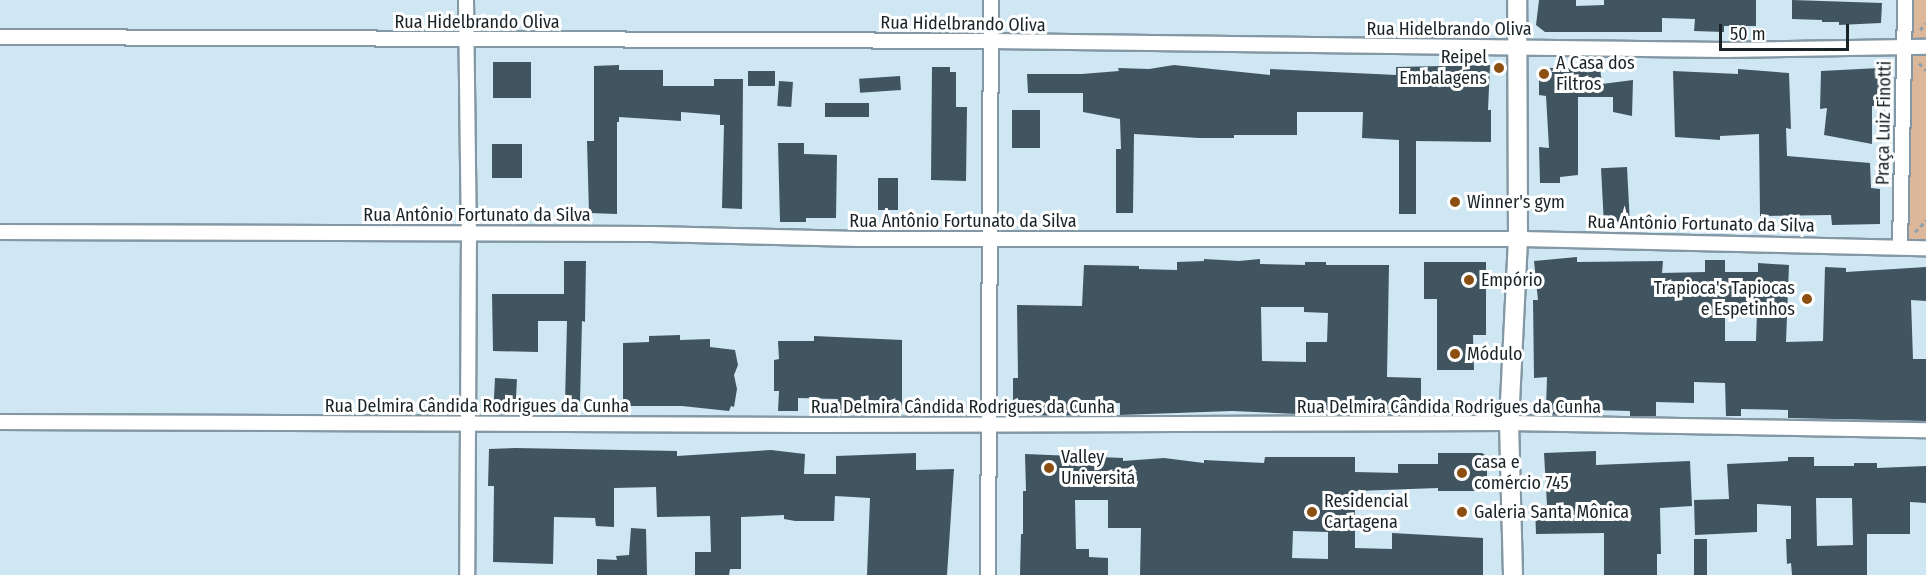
<!DOCTYPE html>
<html>
<head>
<meta charset="utf-8">
<style>
  body { margin:0 }
  #map { position:relative; width:1926px; height:575px; overflow:hidden; background:#cfe6f3; font-family:"Fira Sans Condensed",sans-serif }
  div>[style] { position:absolute }
  [style*='--x'] { left:calc(var(--x)*1px); top:calc(var(--y)*1px); width:calc(var(--w)*1px); rotate:calc(var(--a)*1deg) }
  .green>* { inset:0; background:#dcb799; transform-origin:0 0 }
  .building>* { inset:0; background:#415560; transform-origin:0 0 }
  .path>* { height:3px; margin-top:-1.5px; transform-origin:0; background:repeating-linear-gradient(90deg,#8ea0a9 0 4.5px,transparent 0 7.5px) }
  .roads { filter:drop-shadow(2px 0 #8398a4) drop-shadow(-2px 0 #8398a4) drop-shadow(0 2px #8398a4) drop-shadow(0 -2px #8398a4) }
  .minor>* { height:14px; margin:-7px; padding:0 7px; transform-origin:7px; border-radius:7px; background:#fff }
  .tertiary>* { height:18px; margin:-9px; padding:0 9px; transform-origin:9px; border-radius:9px; background:#fff }
  .dots>* { width:16px; height:16px; translate:-50% -50%; box-sizing:border-box; border:3px solid #fff; border-radius:50% }
  span { translate:-50% -50%; white-space:nowrap; text-align:center; line-height:1.15; -webkit-text-stroke:6px #fff; paint-order:stroke }
  .street-label { font-size:18px; color:#1a2327 }
  .poi-label { font-size:18px; color:#1a2327 }
  .right { translate:-100% -50%; text-align:right }
  .left { translate:0 -50%; text-align:left }
  .scale { position:absolute; left:1719px; top:24px; width:130px; height:27px; box-sizing:border-box; border:3px solid #1a2327; border-top:0; padding-left:8px; font-size:18px; line-height:21px; white-space:nowrap; color:#1a2327; -webkit-text-stroke:4px #fff; paint-order:stroke }
</style>
</head>
<body>
<div id="map">
  <div class="green">
    <i style="left:1899px;top:0;width:27px;height:240px"></i>
  </div>
  <div class="building">
    <i style="clip-path:polygon(1539px 0,1576px 0,1576px 6px,1604px 5px,1604px 0,1756px 0,1756px 26px,1724px 26px,1724px 32px,1694px 31px,1695px 19px,1662px 18px,1662px 32px,1545px 32px,1536px 25px)"></i>
    <i style="clip-path:polygon(1792px 0,1882px 3px,1881px 23px,1839px 25px,1839px 22px,1822px 22px,1822px 20px,1792px 19px)"></i>
    <i style="left:493px;top:62px;width:38px;height:36px"></i>
    <i style="clip-path:polygon(619px 65px,619px 70px,663px 70px,663px 86px,714px 86px,714px 79px,743px 79px,742px 209px,722px 208px,724px 125px,720px 125px,720px 115px,681px 112px,681px 121px,619px 117px,619px 122px,617px 122px,617px 214px,589px 213px,587px 141px,594px 141px,594px 66px)"></i>
    <i style="clip-path:polygon(1174px 65px,1270px 75px,1270px 69px,1396px 75px,1396px 67px,1490px 65px,1488px 110px,1491px 110px,1491px 142px,1416px 141px,1416px 214px,1399px 214px,1399px 140px,1362px 138px,1363px 112px,1297px 112px,1297px 135px,1234px 135px,1234px 138px,1199px 138px,1134px 134px,1133px 213px,1116px 213px,1116px 149px,1121px 149px,1120px 119px,1083px 112px,1083px 93px,1028px 93px,1027px 74px,1082px 74px,1119px 71px,1118px 68px,1149px 69px)"></i>
    <i style="clip-path:polygon(932px 67px,950px 67px,950px 72px,956px 72px,956px 107px,967px 107px,966px 181px,931px 180px)"></i>
    <i style="clip-path:polygon(1539px 68px,1600px 68px,1602px 84px,1633px 80px,1632px 116px,1613px 112px,1613px 97px,1578px 97px,1578px 175px,1560px 177px,1560px 183px,1540px 183px,1539px 147px,1549px 148px,1546px 96px,1539px 95px)"></i>
    <i style="clip-path:polygon(1879px 68px,1883px 106px,1872px 106px,1872px 144px,1824px 135px,1827px 108px,1820px 109px,1821px 71px)"></i>
    <i style="clip-path:polygon(1738px 69px,1789px 73px,1791px 129px,1786px 128px,1787px 156px,1870px 163px,1871px 188px,1880px 189px,1880px 224px,1832px 225px,1831px 215px,1760px 216px,1759px 134px,1720px 136px,1720px 140px,1675px 137px,1673px 71px,1738px 74px)"></i>
    <i style="left:748px;top:71px;width:27px;height:15px"></i>
    <i style="left:900px;top:76px;width:14px;height:41px;rotate:86deg"></i>
    <i style="left:779px;top:81px;width:14px;height:25px;rotate:4deg"></i>
    <i style="left:825px;top:103px;width:44px;height:14px"></i>
    <i style="left:1012px;top:110px;width:28px;height:38px"></i>
    <i style="clip-path:polygon(778px 143px,804px 143px,804px 154px,837px 155px,836px 218px,806px 218px,806px 222px,780px 222px)"></i>
    <i style="left:492px;top:144px;width:30px;height:34px"></i>
    <i style="left:1627px;top:167px;width:54px;height:26px;rotate:87deg"></i>
    <i style="left:878px;top:178px;width:20px;height:32px"></i>
    <i style="clip-path:polygon(evenodd,1577px 257px,1577px 262px,1663px 261px,1662px 273px,1705px 272px,1705px 260px,1725px 260px,1725px 272px,1758px 272px,1758px 263px,1789px 265px,1786px 342px,1823px 341px,1825px 267px,1846px 268px,1846px 272px,1926px 267px,1926px 301px,1911px 300px,1913px 359px,1926px 359px,1926px 421px,1788px 418px,1788px 410px,1741px 409px,1741px 416px,1726px 416px,1725px 383px,1694px 382px,1694px 403px,1656px 402px,1656px 416px,1630px 416px,1630px 411px,1593px 410px,1563px 410px,1564px 415px,1550px 415px,1546px 409px,1547px 377px,1534px 378px,1533px 300px,1538px 300px,1534px 261px,1577px 257px,1757px 312px,1756px 341px,1725px 341px,1725px 313px,1757px 312px)"></i>
    <i style="clip-path:polygon(evenodd,1204px 259px,1239px 261px,1260px 259px,1260px 264px,1305px 265px,1305px 262px,1326px 262px,1326px 265px,1389px 265px,1387px 377px,1421px 378px,1421px 414px,1297px 410px,1297px 414px,1232px 411px,1120px 415px,1120px 403px,1076px 403px,1076px 415px,1013px 415px,1013px 378px,1018px 378px,1017px 305px,1082px 306px,1084px 265px,1139px 266px,1139px 269px,1177px 270px,1177px 262px,1204px 261px,1204px 259px,1261px 307px,1304px 307px,1304px 312px,1328px 313px,1327px 342px,1306px 342px,1306px 362px,1262px 361px,1261px 307px)"></i>
    <i style="clip-path:polygon(564px 261px,586px 261px,585px 322px,582px 321px,580px 402px,565px 402px,567px 321px,538px 321px,538px 352px,493px 351px,492px 294px,564px 294px)"></i>
    <i style="clip-path:polygon(1424px 262px,1486px 262px,1486px 335px,1473px 335px,1474px 370px,1437px 370px,1437px 299px,1424px 299px)"></i>
    <i style="clip-path:polygon(680px 335px,680px 340px,710px 339px,710px 347px,735px 350px,738px 365px,734px 375px,737px 389px,734px 407px,731px 406px,729px 411px,682px 406px,623px 406px,623px 343px,649px 342px,649px 336px)"></i>
    <i style="clip-path:polygon(814px 336px,902px 340px,902px 415px,837px 413px,838px 399px,798px 398px,798px 411px,778px 411px,779px 391px,774px 391px,774px 360px,779px 359px,778px 341px,814px 341px)"></i>
    <i style="left:495px;top:378px;width:22px;height:32px;rotate:3deg"></i>
    <i style="clip-path:polygon(515px 448px,677px 451px,677px 456px,771px 450px,805px 454px,804px 474px,836px 474px,836px 456px,916px 453px,916px 470px,954px 469px,947px 575px,867px 575px,870px 498px,835px 496px,834px 521px,795px 521px,784px 519px,784px 515px,741px 517px,741px 569px,730px 569px,729px 575px,695px 575px,695px 552px,711px 552px,710px 516px,657px 517px,656px 487px,614px 488px,614px 527px,596px 526px,595px 518px,554px 517px,553px 564px,493px 562px,494px 486px,488px 486px,489px 449px)"></i>
    <i style="clip-path:polygon(1596px 451px,1596px 465px,1690px 461px,1692px 506px,1660px 508px,1661px 554px,1657px 554px,1657px 575px,1604px 575px,1604px 533px,1536px 534px,1535px 506px,1547px 505px,1544px 453px)"></i>
    <i style="clip-path:polygon(evenodd,1438px 453px,1482px 453px,1487px 456px,1487px 491px,1438px 491px,1438px 488px,1355px 491px,1355px 548px,1392px 549px,1392px 533px,1483px 538px,1483px 575px,1140px 575px,1141px 528px,1108px 528px,1108px 500px,1075px 500px,1076px 549px,1089px 549px,1089px 557px,1108px 558px,1108px 575px,1020px 575px,1021px 534px,1023px 534px,1023px 491px,1026px 491px,1025px 454px,1123px 458px,1123px 461px,1164px 458px,1204px 463px,1204px 460px,1264px 463px,1265px 457px,1355px 457px,1355px 472px,1398px 473px,1398px 464px,1438px 464px,1438px 453px,1293px 531px,1328px 532px,1328px 559px,1292px 558px,1293px 531px)"></i>
    <i style="clip-path:polygon(evenodd,1788px 457px,1814px 457px,1814px 466px,1854px 466px,1854px 463px,1877px 463px,1877px 468px,1926px 466px,1926px 503px,1910px 502px,1910px 534px,1867px 534px,1867px 575px,1792px 575px,1791px 563px,1787px 564px,1786px 539px,1791px 539px,1791px 506px,1757px 504px,1757px 532px,1695px 535px,1694px 500px,1729px 499px,1727px 464px,1788px 461px,1788px 457px,1816px 498px,1852px 498px,1853px 545px,1817px 546px,1816px 498px)"></i>
    <i style="clip-path:polygon(631px 528px,646px 529px,647px 575px,597px 575px,597px 559px,617px 560px,616px 556px,629px 555px)"></i>
    <i style="left:1694px;top:539px;width:13px;height:36px"></i>
  </div>
  <div class="path">
    <i style="--x:1920;--y:30;--w:9;--a:-49"></i>
    <i style="--x:1919;--y:63;--w:10;--a:45"></i>
    <i style="--x:1915;--y:232;--w:16;--a:-47"></i>
  </div>
  <div class="roads">
    <div class="minor">
      <i style="--x:466;--y:0;--w:233;--a:89.3"></i>
      <i style="--x:469;--y:233;--w:342;--a:90.3"></i>
      <i style="--x:0;--y:37;--w:991;--a:0.23"></i>
      <i style="--x:991;--y:41;--w:735;--a:0.7"></i>
      <i style="--x:1726;--y:50;--w:200;--a:-0.9"></i>
      <i style="--x:0;--y:232;--w:651;--a:0.18"></i>
      <i style="--x:651;--y:234;--w:208;--a:1.4"></i>
      <i style="--x:859;--y:239;--w:659;--a:0"></i>
      <i style="--x:1518;--y:239;--w:408;--a:1.3"></i>
      <i style="--x:1900;--y:247;--w:247;--a:-88.8"></i>
      <i style="--x:0;--y:422;--w:815;--a:0.21"></i>
      <i style="--x:815;--y:425;--w:694;--a:-0.17"></i>
      <i style="--x:1509;--y:423;--w:417;--a:1"></i>
      <i style="--x:988;--y:575;--w:575;--a:-89.7"></i>
    </div>
    <div class="tertiary">
      <i style="--x:1513;--y:575;--w:152;--a:-91.5"></i>
      <i style="--x:1509;--y:423;--w:184;--a:-87.2"></i>
      <i style="--x:1518;--y:239;--w:239;--a:-90.2"></i>
    </div>
  </div>
  <div class="dots">
    <i style="left:1499px;top:68px;background:#8c4f0f"></i>
    <i style="left:1544px;top:74px;background:#8c4f0f"></i>
    <i style="left:1455px;top:202px;background:#8c4f0f"></i>
    <i style="left:1469px;top:280px;background:#8c4f0f"></i>
    <i style="left:1807px;top:299px;background:#8c4f0f"></i>
    <i style="left:1455px;top:354px;background:#8c4f0f"></i>
    <i style="left:1049px;top:468px;background:#8c4f0f"></i>
    <i style="left:1462px;top:473px;background:#8c4f0f"></i>
    <i style="left:1312px;top:512px;background:#8c4f0f"></i>
    <i style="left:1462px;top:512px;background:#8c4f0f"></i>
  </div>
  <div class="street-label">
    <span style="left:477px;top:22px">Rua Hidelbrando Oliva</span>
    <span style="left:963px;top:24px;rotate:1deg">Rua Hidelbrando Oliva</span>
    <span style="left:1449px;top:29px">Rua Hidelbrando Oliva</span>
    <span style="left:1884px;top:123px;rotate:-89deg">Praça Luiz Finotti</span>
    <span style="left:477px;top:215px">Rua Antônio Fortunato da Silva</span>
    <span style="left:963px;top:221px">Rua Antônio Fortunato da Silva</span>
    <span style="left:1701px;top:224px;rotate:1deg">Rua Antônio Fortunato da Silva</span>
    <span style="left:477px;top:406px">Rua Delmira Cândida Rodrigues da Cunha</span>
    <span style="left:963px;top:407px">Rua Delmira Cândida Rodrigues da Cunha</span>
    <span style="left:1449px;top:407px">Rua Delmira Cândida Rodrigues da Cunha</span>
  </div>
  <div class="poi-label">
    <span class="right" style="left:1487px;top:68px">Reipel<br>Embalagens</span>
    <span class="left" style="left:1556px;top:74px">A Casa dos<br>Filtros</span>
    <span class="left" style="left:1467px;top:202px">Winner's gym</span>
    <span class="left" style="left:1481px;top:280px">Empório</span>
    <span class="right" style="left:1795px;top:299px">Trapioca's Tapiocas<br>e Espetinhos</span>
    <span class="left" style="left:1467px;top:354px">Módulo</span>
    <span class="left" style="left:1061px;top:468px">Valley<br>Universitá</span>
    <span class="left" style="left:1474px;top:473px">casa e<br>comércio 745</span>
    <span class="left" style="left:1324px;top:512px">Residencial<br>Cartagena</span>
    <span class="left" style="left:1474px;top:512px">Galeria Santa Mônica</span>
  </div>
  <div class="scale">50 m</div>
</div>
</body>
</html>
